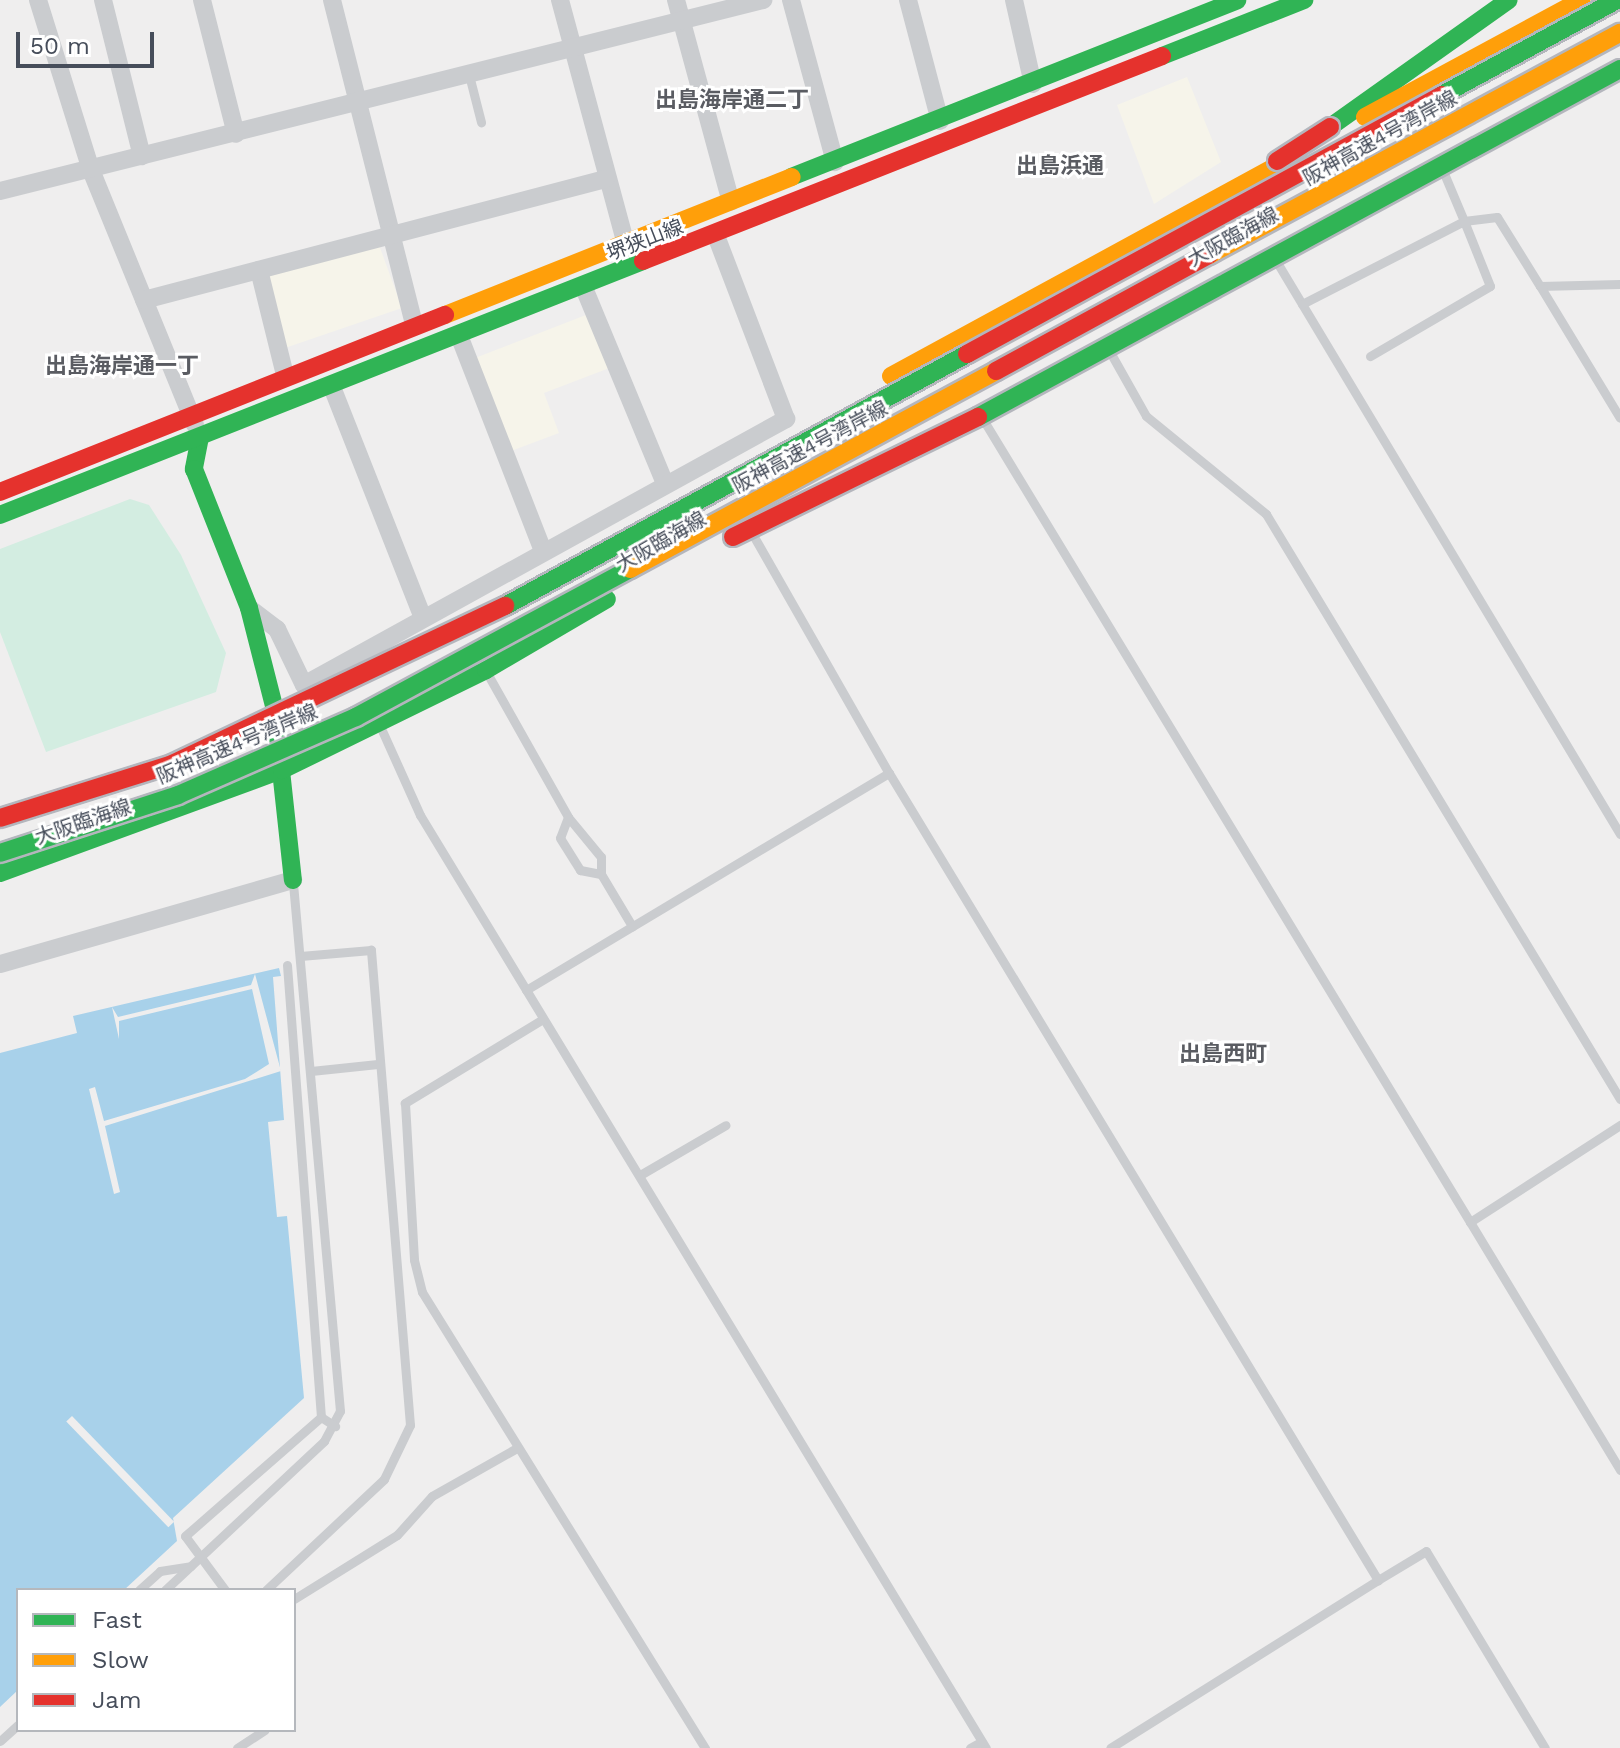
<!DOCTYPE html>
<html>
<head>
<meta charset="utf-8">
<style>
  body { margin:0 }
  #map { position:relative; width:1620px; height:1748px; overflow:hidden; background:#efeeee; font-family:"Work Sans","Noto Sans JP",sans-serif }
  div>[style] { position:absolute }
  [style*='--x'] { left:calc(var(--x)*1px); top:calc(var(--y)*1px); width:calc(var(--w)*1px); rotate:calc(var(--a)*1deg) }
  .commercial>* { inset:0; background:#f6f4ea }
  .green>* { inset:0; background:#d3ede1 }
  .water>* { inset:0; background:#a8d1ea }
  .pier>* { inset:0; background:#efeeee; transform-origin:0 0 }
  .lane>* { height:9px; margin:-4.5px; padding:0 4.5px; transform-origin:4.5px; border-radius:4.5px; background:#cacccf }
  .street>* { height:18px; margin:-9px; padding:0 9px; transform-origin:9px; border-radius:9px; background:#cacccf }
  .fast>* { height:18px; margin:-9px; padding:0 9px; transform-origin:9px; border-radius:9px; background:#30b455 }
  .slow>* { height:18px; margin:-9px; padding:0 9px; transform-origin:9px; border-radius:9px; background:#ff9f0a }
  .jam>* { height:18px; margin:-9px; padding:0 9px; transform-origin:9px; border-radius:9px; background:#e5322d }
  .bridges { filter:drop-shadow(2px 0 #b4b6bd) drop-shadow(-2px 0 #b4b6bd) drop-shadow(0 2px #b4b6bd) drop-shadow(0 -2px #b4b6bd) }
  .fast-bridge>* { height:18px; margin:-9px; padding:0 9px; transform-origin:9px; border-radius:9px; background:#30b455 }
  .slow-bridge>* { height:18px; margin:-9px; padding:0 9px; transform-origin:9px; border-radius:9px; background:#ff9f0a }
  .jam-bridge>* { height:18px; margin:-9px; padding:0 9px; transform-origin:9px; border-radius:9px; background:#e5322d }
  span { translate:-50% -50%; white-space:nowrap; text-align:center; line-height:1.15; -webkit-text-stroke:6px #fff; paint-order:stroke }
  .street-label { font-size:20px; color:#464d5a }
  .neighbourhood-label { font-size:22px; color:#5a5c62; font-weight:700 }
  .legend { position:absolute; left:16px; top:1588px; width:280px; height:144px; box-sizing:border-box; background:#fff; border:2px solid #b5b8bd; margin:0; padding:10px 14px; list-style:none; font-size:24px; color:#464d5a }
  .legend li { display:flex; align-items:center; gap:16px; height:40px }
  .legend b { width:40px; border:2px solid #b5b8bd }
  .scale { position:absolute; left:16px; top:32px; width:138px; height:36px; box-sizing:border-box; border:4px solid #464d5a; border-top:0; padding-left:10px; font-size:24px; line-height:28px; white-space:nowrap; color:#464d5a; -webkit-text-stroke:6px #fff; paint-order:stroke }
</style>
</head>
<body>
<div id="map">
  <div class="commercial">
    <i style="clip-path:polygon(1187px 77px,1221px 162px,1154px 204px,1117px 105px)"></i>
    <i style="clip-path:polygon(379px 245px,402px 308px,282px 349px,263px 274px)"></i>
    <i style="clip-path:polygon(591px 313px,612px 367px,544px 393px,559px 433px,511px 451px,475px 358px)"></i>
  </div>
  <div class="green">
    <i style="clip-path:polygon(130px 499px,149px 505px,181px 555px,226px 653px,216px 692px,46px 752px,0 632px,0 549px)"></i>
  </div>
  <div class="water">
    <i style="clip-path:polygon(279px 968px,281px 976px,273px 977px,284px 1120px,268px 1122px,277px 1217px,287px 1216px,304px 1398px,173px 1518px,177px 1541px,124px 1590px,18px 1590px,18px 1690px,0 1707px,0 1053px,77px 1033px,73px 1016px)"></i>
  </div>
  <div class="pier">
    <i style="clip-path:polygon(255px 974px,281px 1071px,105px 1126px,120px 1192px,114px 1194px,89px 1089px,95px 1087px,104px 1121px,245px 1079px,269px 1064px,252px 989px,119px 1021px,119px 1039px,112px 1007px,118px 1017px,251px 985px)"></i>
    <i style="left:72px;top:1416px;width:147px;height:8px;rotate:46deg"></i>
  </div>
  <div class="lane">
    <i style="--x:469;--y:75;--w:49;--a:75.7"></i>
    <i style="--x:1443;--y:171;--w:54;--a:67.2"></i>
    <i style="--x:1464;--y:221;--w:33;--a:-7"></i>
    <i style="--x:1497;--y:217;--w:81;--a:58.1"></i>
    <i style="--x:1540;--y:286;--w:80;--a:-1.4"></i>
    <i style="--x:1278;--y:264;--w:665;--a:59.04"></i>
    <i style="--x:1540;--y:286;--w:154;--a:58.8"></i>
    <i style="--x:1302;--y:304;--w:182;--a:-27.1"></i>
    <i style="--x:1464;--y:221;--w:70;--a:68.2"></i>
    <i style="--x:1490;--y:286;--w:139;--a:149.7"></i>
    <i style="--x:1110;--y:352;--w:73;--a:60.6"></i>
    <i style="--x:1146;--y:416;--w:155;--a:39.2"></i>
    <i style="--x:1266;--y:514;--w:684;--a:58.82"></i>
    <i style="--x:984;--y:421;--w:937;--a:58.75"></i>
    <i style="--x:1470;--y:1222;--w:179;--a:-32.9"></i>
    <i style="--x:753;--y:535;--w:274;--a:60.3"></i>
    <i style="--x:889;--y:773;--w:944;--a:58.79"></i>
    <i style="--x:1378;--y:1580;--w:316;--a:147.9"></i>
    <i style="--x:487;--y:673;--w:165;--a:60.6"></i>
    <i style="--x:568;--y:817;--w:52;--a:50.5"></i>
    <i style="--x:601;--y:857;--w:17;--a:90"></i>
    <i style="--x:601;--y:874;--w:61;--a:59.2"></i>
    <i style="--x:380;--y:726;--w:98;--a:65.8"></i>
    <i style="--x:420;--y:815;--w:1091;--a:58.76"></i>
    <i style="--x:568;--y:817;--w:22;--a:111"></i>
    <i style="--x:560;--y:838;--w:38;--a:58"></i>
    <i style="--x:580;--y:870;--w:21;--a:11"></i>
    <i style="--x:287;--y:965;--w:453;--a:85.7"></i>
    <i style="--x:526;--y:990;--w:423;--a:-30.9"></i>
    <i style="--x:543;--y:1019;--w:162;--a:148.7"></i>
    <i style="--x:405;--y:1103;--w:157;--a:86.7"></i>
    <i style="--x:414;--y:1260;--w:33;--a:76"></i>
    <i style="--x:422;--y:1292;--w:537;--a:58.18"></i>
    <i style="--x:311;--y:1071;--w:67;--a:-6"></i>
    <i style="--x:640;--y:1175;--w:99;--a:-30.2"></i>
    <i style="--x:1470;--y:1222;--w:290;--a:58.8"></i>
    <i style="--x:1378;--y:1580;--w:56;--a:-31.1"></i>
    <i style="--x:1426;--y:1551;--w:230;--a:58.9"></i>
    <i style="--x:139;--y:1590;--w:28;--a:-42"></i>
    <i style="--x:160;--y:1571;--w:31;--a:-9"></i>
    <i style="--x:165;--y:1590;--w:218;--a:-43.1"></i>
    <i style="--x:324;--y:1441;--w:34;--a:-62"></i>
    <i style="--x:340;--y:1411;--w:530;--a:-95.09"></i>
    <i style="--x:225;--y:1590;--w:67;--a:-126.5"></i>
    <i style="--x:185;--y:1536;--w:181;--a:-41.2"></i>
    <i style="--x:321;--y:1417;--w:17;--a:33"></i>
    <i style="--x:266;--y:1590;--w:162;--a:-43.2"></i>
    <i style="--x:384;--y:1479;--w:60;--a:-64.3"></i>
    <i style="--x:410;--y:1425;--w:477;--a:-94.7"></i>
    <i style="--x:371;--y:950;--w:71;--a:175.2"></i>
    <i style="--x:294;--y:1599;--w:121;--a:-31.9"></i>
    <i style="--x:397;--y:1535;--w:52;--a:-48.1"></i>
    <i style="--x:432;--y:1496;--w:98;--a:-29.5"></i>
    <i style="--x:0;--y:1741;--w:24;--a:-42"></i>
    <i style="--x:237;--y:1748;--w:33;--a:-33"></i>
    <i style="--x:970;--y:1748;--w:13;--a:-29"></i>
  </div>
  <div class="street">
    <i style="--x:38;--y:0;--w:178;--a:72.7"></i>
    <i style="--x:91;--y:170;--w:275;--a:67.8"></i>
    <i style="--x:103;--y:0;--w:161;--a:76"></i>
    <i style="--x:202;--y:0;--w:138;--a:75.8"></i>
    <i style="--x:332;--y:0;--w:335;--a:75.8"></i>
    <i style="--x:560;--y:0;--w:261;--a:74.9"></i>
    <i style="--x:676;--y:0;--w:209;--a:74.8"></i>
    <i style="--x:791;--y:0;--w:168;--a:74.8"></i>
    <i style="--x:908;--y:0;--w:125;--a:75.2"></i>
    <i style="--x:1014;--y:0;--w:86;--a:77.3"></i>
    <i style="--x:0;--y:191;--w:787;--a:-14.05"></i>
    <i style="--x:259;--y:270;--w:108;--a:76.1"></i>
    <i style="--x:584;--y:288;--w:212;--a:67.5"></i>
    <i style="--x:144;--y:300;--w:477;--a:-14.7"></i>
    <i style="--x:460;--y:338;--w:229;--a:68.7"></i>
    <i style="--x:332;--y:387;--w:246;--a:68.5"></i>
    <i style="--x:249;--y:608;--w:35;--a:37"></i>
    <i style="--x:277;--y:629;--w:62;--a:64.3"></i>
    <i style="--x:304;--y:685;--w:551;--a:-28.89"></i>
    <i style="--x:786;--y:419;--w:196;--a:-110.9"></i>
    <i style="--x:0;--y:964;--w:305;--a:-16"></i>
  </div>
  <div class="fast">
    <i style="--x:1162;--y:56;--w:153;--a:-21.5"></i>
    <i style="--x:1330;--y:127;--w:219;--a:-35.4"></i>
    <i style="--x:791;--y:177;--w:480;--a:-21.6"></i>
    <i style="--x:200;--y:437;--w:33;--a:101"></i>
    <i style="--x:194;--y:469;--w:149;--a:68.4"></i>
    <i style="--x:249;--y:608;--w:101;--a:75.7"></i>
    <i style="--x:274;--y:706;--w:175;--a:83.8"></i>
    <i style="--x:0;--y:515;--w:691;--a:-21.56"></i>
    <i style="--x:0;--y:873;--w:300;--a:-20.1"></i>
    <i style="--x:282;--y:770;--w:227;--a:-26.1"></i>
    <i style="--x:486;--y:670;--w:140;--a:-30.4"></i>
  </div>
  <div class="slow">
    <i style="--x:1365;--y:117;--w:246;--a:-28.4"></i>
    <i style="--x:445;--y:315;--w:373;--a:-21.7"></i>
    <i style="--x:891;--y:376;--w:464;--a:-28.6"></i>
  </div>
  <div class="jam">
    <i style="--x:643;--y:261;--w:558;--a:-21.55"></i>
    <i style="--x:0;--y:492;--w:479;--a:-21.7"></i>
  </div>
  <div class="bridges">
    <div class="fast-bridge">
      <i style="--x:1442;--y:95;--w:199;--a:-28.5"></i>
      <i style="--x:978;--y:417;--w:730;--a:-28.46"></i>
      <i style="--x:505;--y:606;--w:526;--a:-28.61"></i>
      <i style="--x:0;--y:853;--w:187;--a:-18"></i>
      <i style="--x:178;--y:795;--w:194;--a:-23.7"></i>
      <i style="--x:356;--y:717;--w:311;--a:-28.4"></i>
    </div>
    <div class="slow-bridge">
      <i style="--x:1209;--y:255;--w:467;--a:-28.4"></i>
      <i style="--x:630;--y:569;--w:416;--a:-28.4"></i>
    </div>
    <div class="jam-bridge">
      <i style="--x:1277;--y:161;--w:63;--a:-32.7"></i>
      <i style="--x:967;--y:354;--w:541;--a:-28.6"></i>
      <i style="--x:996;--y:371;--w:243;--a:-28.6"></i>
      <i style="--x:733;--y:537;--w:273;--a:-26.1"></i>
      <i style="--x:0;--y:818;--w:180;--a:-17.4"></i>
      <i style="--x:172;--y:764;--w:369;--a:-25.4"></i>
    </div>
  </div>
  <div class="street-label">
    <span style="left:1380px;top:138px;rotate:-29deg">阪神高速4号湾岸線</span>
    <span style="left:1233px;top:237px;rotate:-29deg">大阪臨海線</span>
    <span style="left:645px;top:240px;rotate:-21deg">堺狭山線</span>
    <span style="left:810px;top:447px;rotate:-28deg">阪神高速4号湾岸線</span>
    <span style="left:661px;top:542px;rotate:-30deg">大阪臨海線</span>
    <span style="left:237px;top:744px;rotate:-23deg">阪神高速4号湾岸線</span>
    <span style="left:83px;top:822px;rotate:-19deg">大阪臨海線</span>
  </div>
  <div class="neighbourhood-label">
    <span style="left:732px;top:100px">出島海岸通二丁</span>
    <span style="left:1060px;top:166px">出島浜通</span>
    <span style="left:122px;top:366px">出島海岸通一丁</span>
    <span style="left:1223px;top:1054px">出島西町</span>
  </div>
  <ul class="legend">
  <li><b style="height:10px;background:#30b455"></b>Fast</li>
  <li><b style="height:10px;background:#ff9f0a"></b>Slow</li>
  <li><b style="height:10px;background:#e5322d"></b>Jam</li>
  </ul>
  <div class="scale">50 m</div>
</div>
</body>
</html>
